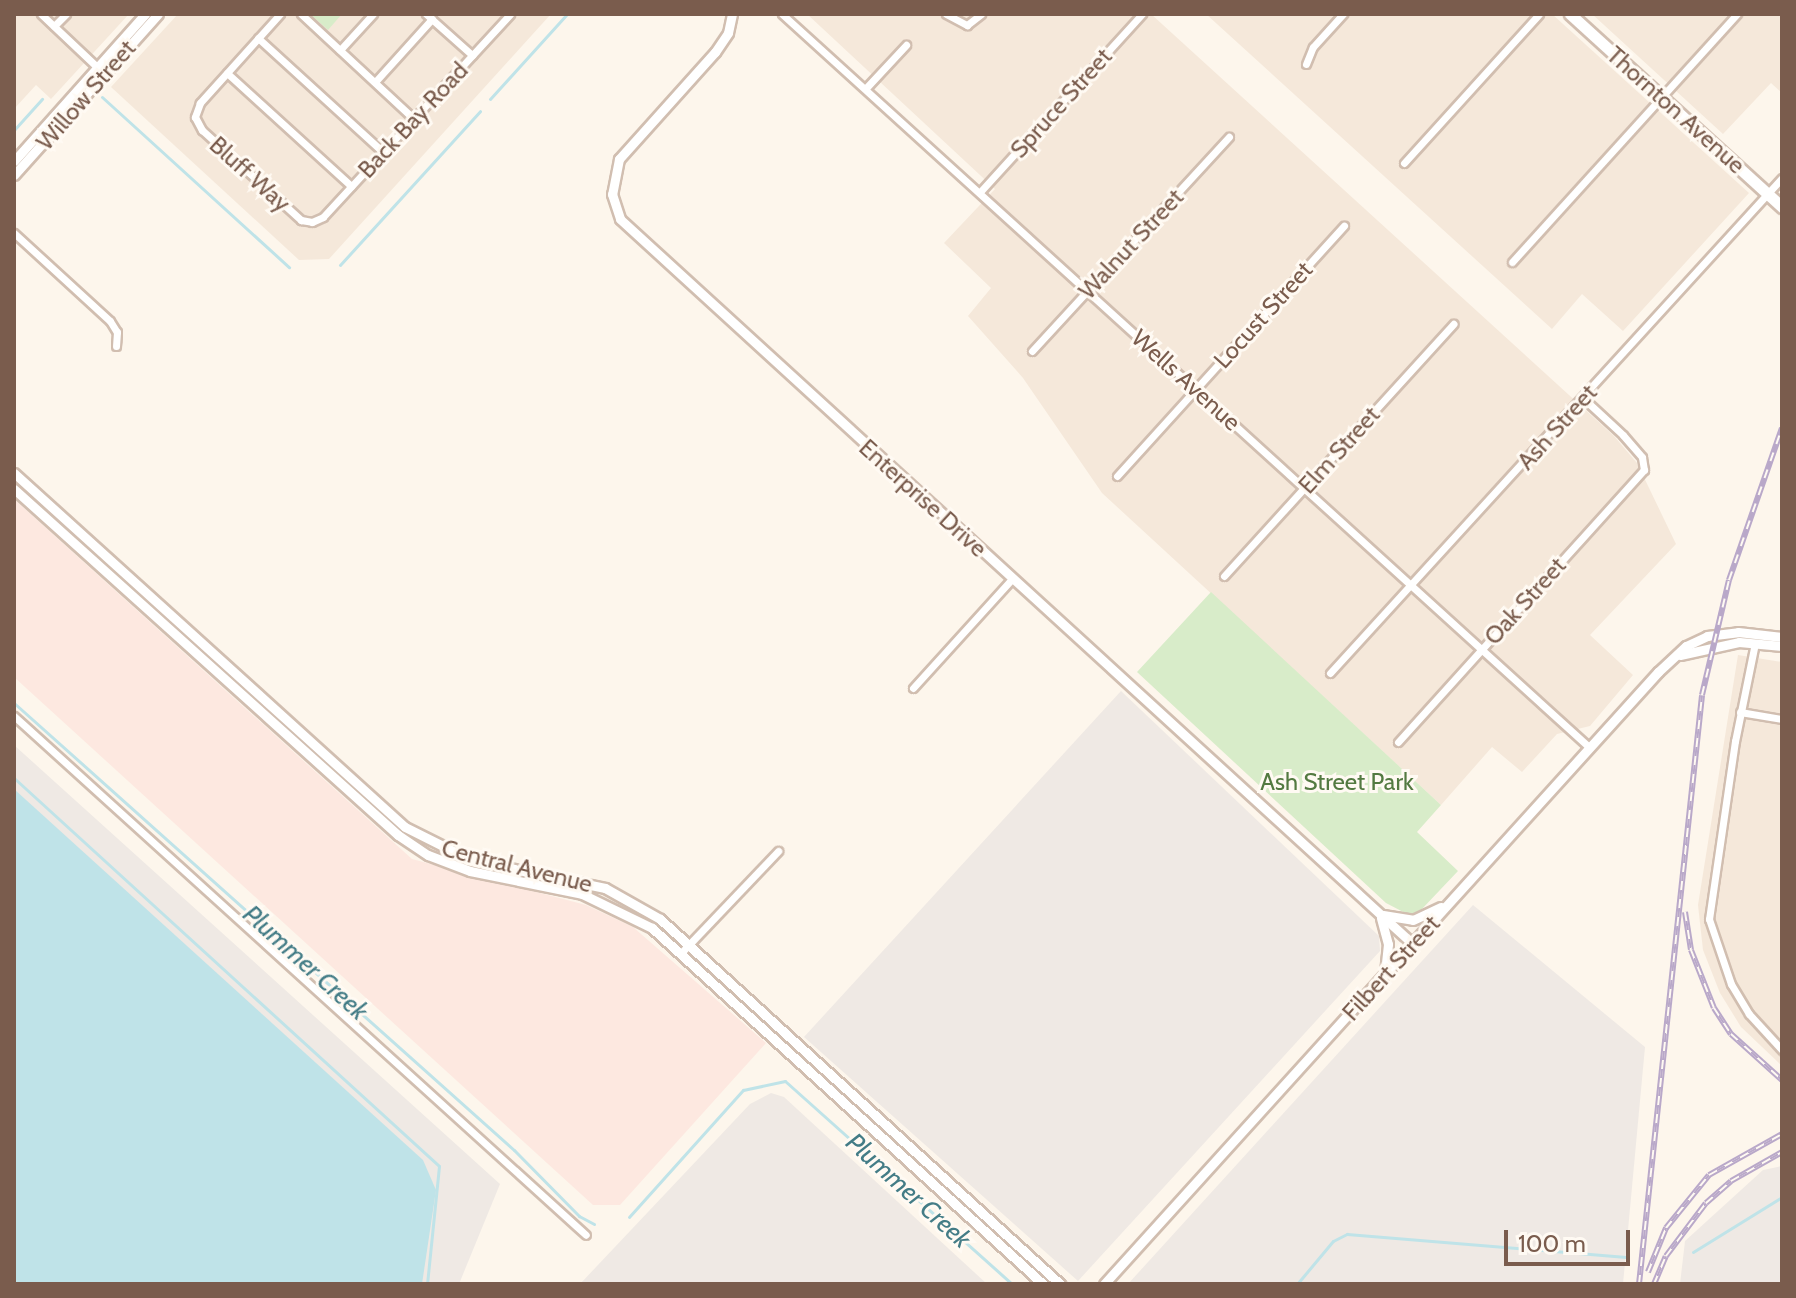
<!DOCTYPE html>
<html>
<head>
<meta charset="utf-8">
<style>
  body { margin:0 }
  #map { position:relative; width:1796px; height:1298px; overflow:hidden; background:#fdf6ec; font-family:Cabin,sans-serif }
  div>[style] { position:absolute }
  [style*='--x'] { left:calc(var(--x)*1px); top:calc(var(--y)*1px); width:calc(var(--w)*1px); rotate:calc(var(--a)*1deg) }
  .residential>* { inset:0; background:#f5e8da }
  .commercial>* { inset:0; background:#fde8e0 }
  .industrial>* { inset:0; background:#efe9e4 }
  .green>* { inset:0; background:#d8ecc9 }
  .water>* { inset:0; background:#bfe3e8 }
  .stream>* { height:3px; margin:-1.5px; padding:0 1.5px; transform-origin:1.5px; border-radius:1.5px; background:#bfe3e8 }
  .roads { filter:drop-shadow(2px 0 #d1beb0) drop-shadow(-2px 0 #d1beb0) drop-shadow(0 2px #d1beb0) drop-shadow(0 -2px #d1beb0) }
  .minor>* { height:7px; margin:-3.5px; padding:0 3.5px; transform-origin:3.5px; border-radius:3.5px; background:#fff }
  .tertiary>* { height:9px; margin:-4.5px; padding:0 4.5px; transform-origin:4.5px; border-radius:4.5px; background:#fff }
  .secondary>* { height:11px; margin:-5.5px; padding:0 5.5px; transform-origin:5.5px; border-radius:5.5px; background:#fff }
  .rail>* { height:6px; margin-top:-3px; transform-origin:0; background:repeating-linear-gradient(90deg,#fffaf3 0 9px,#b9a8c9 0 18px); box-sizing:border-box; border-block:2px solid #b9a8c9 }
  span { translate:-50% -50%; white-space:nowrap; text-align:center; line-height:1.15; -webkit-text-stroke:6px #fffaf3; paint-order:stroke }
  .street-label { font-size:24px; color:#7a5c4d }
  .park-label { font-size:24px; color:#537a41 }
  .water-label { font-size:26px; color:#437c86; font-style:italic }
  .frame { position:absolute; inset:0; border:16px solid #7a5c4d; pointer-events:none }
  .scale { position:absolute; left:1504px; top:1230px; width:126px; height:36px; box-sizing:border-box; border:4px solid #7a5c4d; border-top:0; padding-left:10px; font-size:24px; line-height:28px; white-space:nowrap; color:#7a5c4d; -webkit-text-stroke:6px #fffaf3; paint-order:stroke }
</style>
</head>
<body>
<div id="map">
  <div class="residential">
    <i style="clip-path:polygon(14px 14px,129px 14px,51px 99px,36px 85px,14px 109px)"></i>
    <i style="clip-path:polygon(178px 14px,551px 14px,329px 259px,299px 260px,111px 87px)"></i>
    <i style="clip-path:polygon(807px 14px,1151px 14px,1614px 436px,1637px 463px,1676px 544px,1590px 635px,1633px 675px,1590px 726px,1557px 734px,1522px 772px,1492px 747px,1441px 805px,1102px 493px,1023px 378px,968px 316px,991px 288px,944px 243px,995px 189px)"></i>
    <i style="clip-path:polygon(1206px 14px,1552px 14px,1749px 193px,1623px 331px,1582px 294px,1552px 329px)"></i>
    <i style="clip-path:polygon(1592px 14px,1782px 14px,1782px 93px,1771px 83px,1723px 134px)"></i>
    <i style="clip-path:polygon(1738px 655px,1782px 662px,1782px 1066px,1741px 1027px,1720px 993px,1703px 950px,1698px 905px)"></i>
  </div>
  <div class="commercial">
    <i style="clip-path:polygon(14px 499px,412px 859px,586px 905px,633px 927px,766px 1043px,620px 1205px,593px 1205px,14px 677px)"></i>
  </div>
  <div class="industrial">
    <i style="clip-path:polygon(1121px 691px,1379px 936px,1380px 951px,1078px 1281px,804px 1037px)"></i>
    <i style="clip-path:polygon(14px 745px,500px 1184px,459px 1284px,14px 1284px)"></i>
    <i style="clip-path:polygon(1473px 905px,1645px 1047px,1623px 1284px,1128px 1284px)"></i>
    <i style="clip-path:polygon(771px 1093px,784px 1097px,987px 1284px,580px 1284px,750px 1104px)"></i>
    <i style="clip-path:polygon(1782px 1166px,1782px 1284px,1680px 1284px,1685px 1241px,1763px 1170px)"></i>
  </div>
  <div class="green">
    <i style="clip-path:polygon(310px 14px,342px 14px,328px 30px)"></i>
    <i style="clip-path:polygon(1211px 592px,1441px 805px,1417px 832px,1458px 871px,1421px 910px,1409px 915px,1386px 903px,1137px 672px)"></i>
  </div>
  <div class="water">
    <i style="clip-path:polygon(14px 789px,423px 1160px,436px 1190px,422px 1284px,14px 1284px)"></i>
  </div>
  <div class="stream">
    <i style="--x:102;--y:97;--w:253;--a:42.3"></i>
    <i style="--x:490;--y:99;--w:115;--a:-47.8"></i>
    <i style="--x:14;--y:130;--w:42;--a:-47.9"></i>
    <i style="--x:340;--y:265;--w:208;--a:-47.7"></i>
    <i style="--x:14;--y:703;--w:671;--a:41.8"></i>
    <i style="--x:514;--y:1150;--w:93;--a:45.4"></i>
    <i style="--x:579;--y:1216;--w:17;--a:28"></i>
    <i style="--x:14;--y:778;--w:575;--a:42.39"></i>
    <i style="--x:439;--y:1166;--w:119;--a:95.8"></i>
    <i style="--x:629;--y:1217;--w:171;--a:-48.1"></i>
    <i style="--x:743;--y:1090;--w:43;--a:-12.1"></i>
    <i style="--x:785;--y:1081;--w:305;--a:41.8"></i>
    <i style="--x:1693;--y:1252;--w:105;--a:-31.7"></i>
    <i style="--x:1297;--y:1284;--w:56;--a:-50.1"></i>
    <i style="--x:1333;--y:1241;--w:16;--a:-27"></i>
    <i style="--x:1347;--y:1234;--w:280;--a:4.7"></i>
  </div>
  <div class="roads">
    <div class="minor">
      <i style="--x:41;--y:14;--w:77;--a:43.4"></i>
      <i style="--x:280;--y:14;--w:120;--a:132"></i>
      <i style="--x:200;--y:103;--w:15;--a:110"></i>
      <i style="--x:195;--y:117;--w:15;--a:62"></i>
      <i style="--x:202;--y:130;--w:134;--a:42.3"></i>
      <i style="--x:301;--y:220;--w:11;--a:10"></i>
      <i style="--x:312;--y:222;--w:12;--a:-24"></i>
      <i style="--x:323;--y:217;--w:276;--a:-47.3"></i>
      <i style="--x:301;--y:14;--w:154;--a:42.9"></i>
      <i style="--x:426;--y:14;--w:62;--a:41.7"></i>
      <i style="--x:782;--y:14;--w:1090;--a:42.25"></i>
      <i style="--x:946;--y:14;--w:24;--a:28"></i>
      <i style="--x:967;--y:25;--w:18;--a:-38"></i>
      <i style="--x:54;--y:26;--w:17;--a:-45"></i>
      <i style="--x:258;--y:38;--w:169;--a:42.4"></i>
      <i style="--x:340;--y:50;--w:49;--a:-47.5"></i>
      <i style="--x:1306;--y:64;--w:18;--a:-68"></i>
      <i style="--x:1313;--y:47;--w:45;--a:-47.7"></i>
      <i style="--x:227;--y:73;--w:168;--a:42.3"></i>
      <i style="--x:375;--y:82;--w:85;--a:-47.9"></i>
      <i style="--x:866;--y:88;--w:59;--a:-47.1"></i>
      <i style="--x:1404;--y:163;--w:201;--a:-47.8"></i>
      <i style="--x:980;--y:192;--w:241;--a:-47.7"></i>
      <i style="--x:14;--y:233;--w:130;--a:42.5"></i>
      <i style="--x:110;--y:321;--w:13;--a:58"></i>
      <i style="--x:117;--y:332;--w:14;--a:94"></i>
      <i style="--x:1512;--y:262;--w:335;--a:-47.8"></i>
      <i style="--x:1032;--y:351;--w:291;--a:-47.4"></i>
      <i style="--x:1117;--y:476;--w:338;--a:-47.8"></i>
      <i style="--x:1224;--y:576;--w:341;--a:-47.7"></i>
      <i style="--x:1755;--y:643;--w:100;--a:101.5"></i>
      <i style="--x:1735;--y:741;--w:180;--a:98.3"></i>
      <i style="--x:1709;--y:919;--w:69;--a:71.3"></i>
      <i style="--x:1731;--y:984;--w:35;--a:59"></i>
      <i style="--x:1749;--y:1014;--w:49;--a:47.5"></i>
      <i style="--x:1330;--y:673;--w:670;--a:-47.6"></i>
      <i style="--x:913;--y:688;--w:147;--a:-47.8"></i>
      <i style="--x:1740;--y:712;--w:43;--a:9.5"></i>
      <i style="--x:14;--y:716;--w:772;--a:42.22"></i>
      <i style="--x:1398;--y:742;--w:367;--a:-47.9"></i>
      <i style="--x:1644;--y:470;--w:13;--a:-99"></i>
      <i style="--x:1642;--y:457;--w:29;--a:-131"></i>
      <i style="--x:1623;--y:435;--w:54;--a:-137.2"></i>
      <i style="--x:681;--y:953;--w:141;--a:-46.4"></i>
    </div>
    <div class="tertiary">
      <i style="--x:732;--y:14;--w:19;--a:102"></i>
      <i style="--x:728;--y:33;--w:23;--a:124"></i>
      <i style="--x:715;--y:52;--w:144;--a:131.9"></i>
      <i style="--x:619;--y:159;--w:36;--a:101"></i>
      <i style="--x:612;--y:194;--w:26;--a:72"></i>
      <i style="--x:620;--y:219;--w:1074;--a:42.44"></i>
      <i style="--x:14;--y:161;--w:197;--a:-48.3"></i>
      <i style="--x:14;--y:175;--w:216;--a:-48.2"></i>
      <i style="--x:14;--y:473;--w:527;--a:42.16"></i>
      <i style="--x:405;--y:827;--w:74;--a:26.6"></i>
      <i style="--x:471;--y:860;--w:137;--a:11.8"></i>
      <i style="--x:605;--y:888;--w:63;--a:29.4"></i>
      <i style="--x:660;--y:919;--w:542;--a:42.38"></i>
      <i style="--x:14;--y:489;--w:517;--a:42.02"></i>
      <i style="--x:398;--y:835;--w:36;--a:34"></i>
      <i style="--x:428;--y:855;--w:45;--a:20.9"></i>
      <i style="--x:470;--y:871;--w:114;--a:11.6"></i>
      <i style="--x:582;--y:894;--w:78;--a:25.9"></i>
      <i style="--x:652;--y:928;--w:529;--a:42.32"></i>
      <i style="--x:1680;--y:655;--w:60;--a:-12.4"></i>
      <i style="--x:1739;--y:642;--w:43;--a:5.3"></i>
      <i style="--x:1383;--y:915;--w:30;--a:9"></i>
      <i style="--x:1413;--y:920;--w:31;--a:-25"></i>
      <i style="--x:1381;--y:918;--w:27;--a:75"></i>
      <i style="--x:1388;--y:944;--w:29;--a:96"></i>
      <i style="--x:1104;--y:1284;--w:826;--a:-47.85"></i>
      <i style="--x:1658;--y:672;--w:38;--a:-43"></i>
      <i style="--x:1686;--y:646;--w:23;--a:-25"></i>
      <i style="--x:1707;--y:636;--w:31;--a:-7"></i>
      <i style="--x:1738;--y:632;--w:44;--a:6.5"></i>
    </div>
    <div class="secondary">
      <i style="--x:1570;--y:14;--w:287;--a:42.3"></i>
    </div>
  </div>
  <div class="rail">
    <i style="--x:1685;--y:912;--w:38;--a:81"></i>
    <i style="--x:1691;--y:950;--w:62;--a:68.4"></i>
    <i style="--x:1714;--y:1008;--w:31;--a:57"></i>
    <i style="--x:1731;--y:1034;--w:69;--a:42"></i>
    <i style="--x:1648;--y:1272;--w:48;--a:-67.8"></i>
    <i style="--x:1666;--y:1228;--w:68;--a:-50.9"></i>
    <i style="--x:1709;--y:1175;--w:84;--a:-29.3"></i>
    <i style="--x:1639;--y:1284;--w:592;--a:-83.89"></i>
    <i style="--x:1702;--y:695;--w:118;--a:-76.8"></i>
    <i style="--x:1729;--y:580;--w:161;--a:-70.8"></i>
    <i style="--x:1654;--y:1284;--w:30;--a:-67"></i>
    <i style="--x:1666;--y:1256;--w:66;--a:-53"></i>
    <i style="--x:1706;--y:1203;--w:33;--a:-41"></i>
    <i style="--x:1731;--y:1181;--w:59;--a:-29.6"></i>
  </div>
  <div class="street-label">
    <span style="left:86px;top:95px;rotate:-49deg">Willow Street</span>
    <span style="left:1061px;top:103px;rotate:-48deg">Spruce Street</span>
    <span style="left:1676px;top:110px;rotate:42deg">Thornton Avenue</span>
    <span style="left:413px;top:120px;rotate:-47deg">Back Bay Road</span>
    <span style="left:250px;top:174px;rotate:42deg">Bluff Way</span>
    <span style="left:1131px;top:244px;rotate:-47deg">Walnut Street</span>
    <span style="left:1263px;top:315px;rotate:-48deg">Locust Street</span>
    <span style="left:1186px;top:380px;rotate:42deg">Wells Avenue</span>
    <span style="left:1557px;top:427px;rotate:-48deg">Ash Street</span>
    <span style="left:1339px;top:450px;rotate:-48deg">Elm Street</span>
    <span style="left:923px;top:498px;rotate:42deg">Enterprise Drive</span>
    <span style="left:1525px;top:601px;rotate:-48deg">Oak Street</span>
    <span style="left:517px;top:866px;rotate:14deg">Central Avenue</span>
    <span style="left:1391px;top:968px;rotate:-48deg">Filbert Street</span>
  </div>
  <div class="park-label">
    <span style="left:1337px;top:782px">Ash Street Park</span>
  </div>
  <div class="water-label">
    <span style="left:305px;top:963px;rotate:42deg">Plummer Creek</span>
    <span style="left:908px;top:1191px;rotate:42deg">Plummer Creek</span>
  </div>
  <div class="frame"></div>
  <div class="scale">100 m</div>
</div>
</body>
</html>
